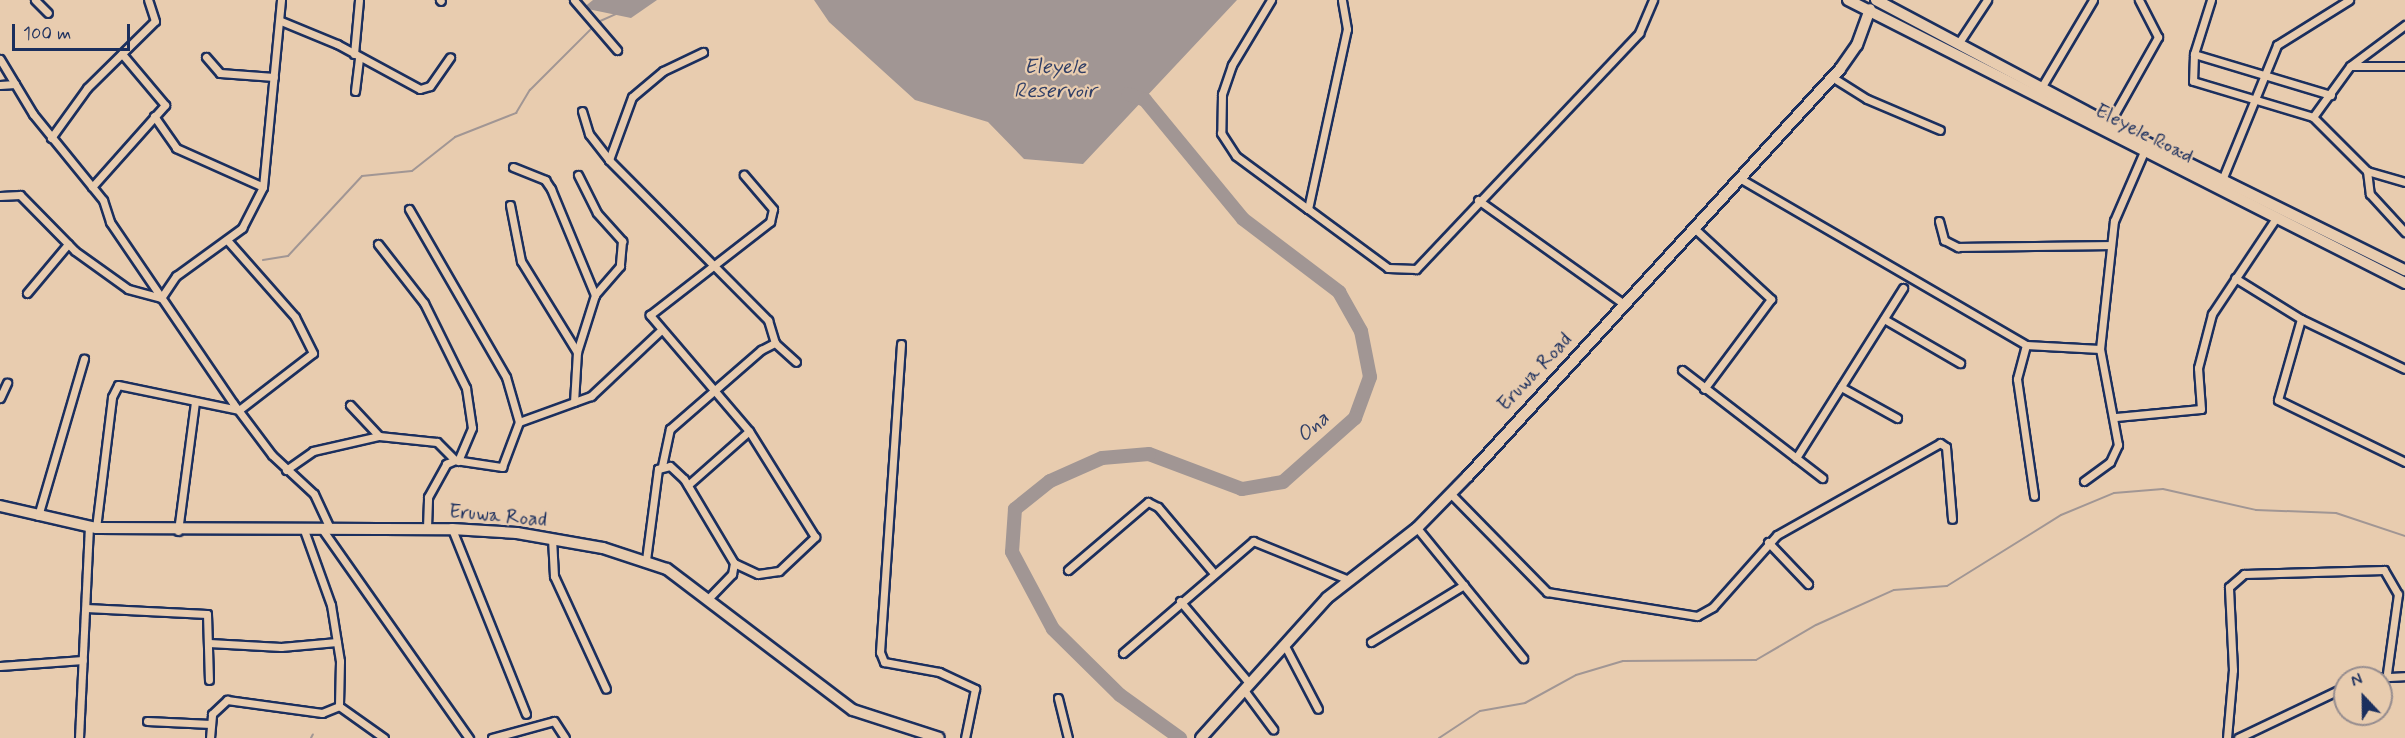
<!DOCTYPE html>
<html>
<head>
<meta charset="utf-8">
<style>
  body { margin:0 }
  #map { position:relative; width:2405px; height:738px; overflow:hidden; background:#e8ccaf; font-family:Mynerve,sans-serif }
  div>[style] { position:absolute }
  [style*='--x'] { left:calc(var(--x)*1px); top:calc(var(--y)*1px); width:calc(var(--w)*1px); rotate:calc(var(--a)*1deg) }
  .water>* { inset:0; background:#a19694 }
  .stream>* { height:2px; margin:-1px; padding:0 1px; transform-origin:1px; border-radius:1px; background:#a19694 }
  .river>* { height:14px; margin:-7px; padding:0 7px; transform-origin:7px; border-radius:7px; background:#a19694 }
  .roads { filter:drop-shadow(2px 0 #1b2f5e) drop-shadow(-2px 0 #1b2f5e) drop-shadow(0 2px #1b2f5e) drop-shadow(0 -2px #1b2f5e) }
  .minor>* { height:7px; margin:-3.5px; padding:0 3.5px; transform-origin:3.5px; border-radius:3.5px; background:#e8ccaf }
  .secondary>* { height:10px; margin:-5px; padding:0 5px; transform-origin:5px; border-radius:5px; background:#e8ccaf }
  .primary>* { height:10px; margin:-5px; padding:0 5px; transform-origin:5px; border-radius:5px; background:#e8ccaf }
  span { translate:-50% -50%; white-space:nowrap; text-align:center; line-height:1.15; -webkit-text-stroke:4.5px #e8ccaf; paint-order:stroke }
  .street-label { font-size:20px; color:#1b2f5e }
  .water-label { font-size:21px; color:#2f3e66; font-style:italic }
  .north { position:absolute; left:2333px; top:666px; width:60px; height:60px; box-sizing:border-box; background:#e8ccaf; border:2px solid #968d8f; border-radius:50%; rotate:338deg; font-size:16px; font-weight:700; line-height:24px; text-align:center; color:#1b2f5e }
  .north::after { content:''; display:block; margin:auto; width:21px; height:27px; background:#1b2f5e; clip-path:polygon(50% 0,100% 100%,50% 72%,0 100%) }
  .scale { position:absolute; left:12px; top:24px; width:118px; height:27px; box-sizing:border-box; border:3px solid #1b2f5e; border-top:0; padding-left:8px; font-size:18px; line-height:21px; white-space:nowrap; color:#1b2f5e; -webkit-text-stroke:4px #e8ccaf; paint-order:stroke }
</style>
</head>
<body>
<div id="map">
  <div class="water">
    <i style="clip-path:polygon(593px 0,657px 0,631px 18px,583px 8px)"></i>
    <i style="clip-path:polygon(814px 0,1237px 0,1083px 164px,1024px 159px,988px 122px,915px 100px,829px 22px)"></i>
  </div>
  <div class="stream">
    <i style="--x:263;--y:260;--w:25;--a:-9"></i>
    <i style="--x:288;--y:256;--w:109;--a:-47.2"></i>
    <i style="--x:362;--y:176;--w:50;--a:-5.7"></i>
    <i style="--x:412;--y:171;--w:55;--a:-38.3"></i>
    <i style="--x:455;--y:137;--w:66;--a:-21.5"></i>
    <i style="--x:516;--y:113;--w:27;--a:-59"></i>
    <i style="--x:530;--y:90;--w:96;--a:-45"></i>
    <i style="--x:598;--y:22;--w:20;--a:-24"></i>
    <i style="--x:311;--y:738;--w:4;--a:-63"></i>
    <i style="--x:1439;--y:738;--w:49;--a:-33.4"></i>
    <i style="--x:1480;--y:711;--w:46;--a:-10.1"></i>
    <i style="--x:1525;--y:703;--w:58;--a:-28.8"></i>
    <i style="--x:1576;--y:675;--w:49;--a:-16.6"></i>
    <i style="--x:1623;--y:661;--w:133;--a:-0.4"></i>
    <i style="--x:1756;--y:660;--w:69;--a:-30.3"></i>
    <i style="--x:1816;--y:625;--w:85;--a:-24.2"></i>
    <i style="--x:1894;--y:590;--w:53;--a:-4.3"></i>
    <i style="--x:1947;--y:586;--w:134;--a:-31.9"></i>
    <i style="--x:2061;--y:515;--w:57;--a:-22.5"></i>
    <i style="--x:2114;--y:493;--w:49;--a:-4.7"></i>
    <i style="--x:2163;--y:489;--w:95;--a:12.7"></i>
    <i style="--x:2256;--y:510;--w:80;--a:2.1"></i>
    <i style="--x:2336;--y:513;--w:73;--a:18.4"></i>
  </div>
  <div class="river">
    <i style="--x:1128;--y:94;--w:18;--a:19"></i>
    <i style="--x:1145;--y:100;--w:154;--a:50.5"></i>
    <i style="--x:1243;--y:219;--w:121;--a:37.2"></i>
    <i style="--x:1339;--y:292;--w:45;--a:60.6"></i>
    <i style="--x:1361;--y:331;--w:47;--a:78.9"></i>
    <i style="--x:1370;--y:377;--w:44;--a:110.1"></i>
    <i style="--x:1355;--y:418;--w:96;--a:138.4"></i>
    <i style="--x:1283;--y:482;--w:42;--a:170.3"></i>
    <i style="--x:1242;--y:489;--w:99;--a:-159.4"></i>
    <i style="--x:1149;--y:454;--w:47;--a:175.1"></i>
    <i style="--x:1102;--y:458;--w:57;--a:156.1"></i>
    <i style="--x:1050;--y:481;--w:45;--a:141.3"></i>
    <i style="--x:1015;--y:509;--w:43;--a:94"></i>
    <i style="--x:1012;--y:552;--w:87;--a:62"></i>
    <i style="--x:1053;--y:629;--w:94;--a:44.6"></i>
    <i style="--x:1120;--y:695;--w:74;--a:35.6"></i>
  </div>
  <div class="roads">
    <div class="minor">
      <i style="--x:35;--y:0;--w:18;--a:45"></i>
      <i style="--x:440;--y:0;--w:1;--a:45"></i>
      <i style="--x:574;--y:0;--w:66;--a:49.3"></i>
      <i style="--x:1271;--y:0;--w:76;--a:121"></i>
      <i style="--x:1232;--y:65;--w:31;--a:109"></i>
      <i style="--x:1222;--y:94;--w:39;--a:91"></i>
      <i style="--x:1221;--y:133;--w:27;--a:57"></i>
      <i style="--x:1236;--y:156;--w:89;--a:36.4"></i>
      <i style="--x:1308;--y:209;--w:184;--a:-77.8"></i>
      <i style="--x:1347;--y:29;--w:29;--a:-100"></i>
      <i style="--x:2211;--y:0;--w:57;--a:107.5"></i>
      <i style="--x:2194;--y:54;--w:27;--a:92"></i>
      <i style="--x:2193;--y:81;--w:125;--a:16.7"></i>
      <i style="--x:2313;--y:117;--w:76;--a:45"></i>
      <i style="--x:2367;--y:171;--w:40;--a:16"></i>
      <i style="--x:281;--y:21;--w:61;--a:22.3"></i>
      <i style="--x:337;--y:44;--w:94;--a:28.5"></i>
      <i style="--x:420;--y:89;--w:10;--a:-17"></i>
      <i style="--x:430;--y:86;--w:35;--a:-55"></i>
      <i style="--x:1958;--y:44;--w:53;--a:-56.6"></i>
      <i style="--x:703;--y:52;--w:44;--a:154.6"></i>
      <i style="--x:663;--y:71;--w:40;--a:140"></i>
      <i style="--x:632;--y:97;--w:67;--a:110.1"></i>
      <i style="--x:609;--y:160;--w:226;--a:45.2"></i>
      <i style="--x:768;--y:320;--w:24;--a:73"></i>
      <i style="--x:354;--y:54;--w:54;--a:-84.7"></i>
      <i style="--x:2194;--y:54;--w:143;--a:16.7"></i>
      <i style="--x:206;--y:57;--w:21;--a:49"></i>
      <i style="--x:220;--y:73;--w:54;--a:4.2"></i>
      <i style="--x:0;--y:59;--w:64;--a:59"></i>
      <i style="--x:33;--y:114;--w:111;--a:50.9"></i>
      <i style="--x:103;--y:200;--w:23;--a:72"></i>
      <i style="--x:110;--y:222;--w:219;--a:55.8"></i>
      <i style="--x:233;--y:403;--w:65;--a:53.1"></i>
      <i style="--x:272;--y:455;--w:57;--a:42.9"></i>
      <i style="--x:314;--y:494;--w:38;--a:65"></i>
      <i style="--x:2351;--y:66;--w:54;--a:0"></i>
      <i style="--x:1832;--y:77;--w:41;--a:32.2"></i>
      <i style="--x:1867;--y:99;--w:79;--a:23"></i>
      <i style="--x:0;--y:85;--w:15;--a:-4"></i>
      <i style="--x:2041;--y:88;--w:102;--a:-59.4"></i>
      <i style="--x:355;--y:91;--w:33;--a:-83"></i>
      <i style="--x:582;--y:111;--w:24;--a:73"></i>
      <i style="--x:589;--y:134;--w:33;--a:52"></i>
      <i style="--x:154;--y:116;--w:39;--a:55"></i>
      <i style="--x:176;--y:148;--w:95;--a:24.1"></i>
      <i style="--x:2313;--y:117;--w:63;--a:-54"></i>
      <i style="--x:2350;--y:66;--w:69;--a:-36.7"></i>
      <i style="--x:2109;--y:124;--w:100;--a:-60.6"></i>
      <i style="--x:2158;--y:37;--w:42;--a:-117.2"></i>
      <i style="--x:51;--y:138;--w:62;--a:-54.2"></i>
      <i style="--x:87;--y:88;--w:95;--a:-44.6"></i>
      <i style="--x:155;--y:21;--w:22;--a:-108"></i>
      <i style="--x:513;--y:167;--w:35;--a:22"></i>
      <i style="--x:545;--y:180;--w:11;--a:56"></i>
      <i style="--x:551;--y:189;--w:115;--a:67.5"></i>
      <i style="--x:595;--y:295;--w:60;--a:107.5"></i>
      <i style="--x:2367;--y:171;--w:23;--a:83"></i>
      <i style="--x:2370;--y:194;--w:52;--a:47.4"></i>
      <i style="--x:578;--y:175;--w:42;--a:63.4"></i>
      <i style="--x:597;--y:213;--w:38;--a:48"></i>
      <i style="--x:622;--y:241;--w:25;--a:95"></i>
      <i style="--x:620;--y:266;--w:38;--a:131"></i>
      <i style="--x:1741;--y:179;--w:330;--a:30.2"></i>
      <i style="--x:2026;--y:345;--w:74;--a:3.1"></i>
      <i style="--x:2222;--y:180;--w:146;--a:-67.8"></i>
      <i style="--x:2277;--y:45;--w:85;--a:-32"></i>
      <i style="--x:92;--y:187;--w:110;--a:-48.3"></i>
      <i style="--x:165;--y:105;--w:67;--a:-130.1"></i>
      <i style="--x:0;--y:196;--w:20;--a:-3"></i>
      <i style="--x:20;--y:195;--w:78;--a:45.5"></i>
      <i style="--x:75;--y:251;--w:65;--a:35.6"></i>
      <i style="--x:128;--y:289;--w:34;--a:15"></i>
      <i style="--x:1478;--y:200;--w:179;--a:35.5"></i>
      <i style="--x:510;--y:205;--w:57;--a:78.9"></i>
      <i style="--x:521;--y:261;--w:107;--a:58.4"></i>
      <i style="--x:577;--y:352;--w:50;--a:93.4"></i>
      <i style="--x:409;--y:209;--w:194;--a:60"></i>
      <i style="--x:506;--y:377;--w:47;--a:73.9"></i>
      <i style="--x:1308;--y:209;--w:99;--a:36.4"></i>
      <i style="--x:1388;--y:268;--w:28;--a:2"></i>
      <i style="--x:1416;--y:269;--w:325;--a:-46.6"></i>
      <i style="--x:1639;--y:33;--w:36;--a:-67"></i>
      <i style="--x:1939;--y:221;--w:20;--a:75"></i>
      <i style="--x:1944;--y:240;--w:16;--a:27"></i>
      <i style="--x:1958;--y:247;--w:153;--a:-0.7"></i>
      <i style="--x:1694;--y:228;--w:105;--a:42.7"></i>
      <i style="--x:1771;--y:299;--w:112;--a:126.7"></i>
      <i style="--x:378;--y:244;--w:75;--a:52.1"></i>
      <i style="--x:424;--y:303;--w:95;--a:63.7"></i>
      <i style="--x:466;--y:388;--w:40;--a:81.5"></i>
      <i style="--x:472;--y:428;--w:36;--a:113"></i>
      <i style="--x:2235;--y:278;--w:78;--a:31.8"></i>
      <i style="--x:2301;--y:319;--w:115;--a:25.7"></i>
      <i style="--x:27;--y:293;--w:64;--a:-50.1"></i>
      <i style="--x:161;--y:298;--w:27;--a:-56"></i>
      <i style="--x:176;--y:276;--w:82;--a:-36"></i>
      <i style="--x:242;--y:228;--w:46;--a:-62.9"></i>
      <i style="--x:263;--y:187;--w:188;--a:-84.5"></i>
      <i style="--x:1884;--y:319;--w:88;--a:30.1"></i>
      <i style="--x:2301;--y:319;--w:84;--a:105.9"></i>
      <i style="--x:2278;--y:400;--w:141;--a:26"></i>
      <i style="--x:901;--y:344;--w:309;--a:93.9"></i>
      <i style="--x:880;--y:652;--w:11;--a:68"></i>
      <i style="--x:884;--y:662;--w:56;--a:10.3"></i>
      <i style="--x:939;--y:672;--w:40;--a:25"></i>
      <i style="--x:975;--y:689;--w:50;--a:101.5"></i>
      <i style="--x:2026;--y:345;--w:35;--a:105"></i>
      <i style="--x:2017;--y:379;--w:118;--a:81.7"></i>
      <i style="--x:1682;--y:370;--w:177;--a:37.6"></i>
      <i style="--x:1841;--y:387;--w:64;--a:29"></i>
      <i style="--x:0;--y:398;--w:17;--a:-65"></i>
      <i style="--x:350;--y:405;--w:42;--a:46.9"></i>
      <i style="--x:2116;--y:417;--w:85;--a:-5.4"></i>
      <i style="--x:2201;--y:409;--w:41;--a:-94.2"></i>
      <i style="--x:2198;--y:368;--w:56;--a:-75.5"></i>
      <i style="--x:2212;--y:314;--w:115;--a:-56.3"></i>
      <i style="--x:1796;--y:458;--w:201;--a:-57.8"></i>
      <i style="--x:662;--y:466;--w:38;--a:-78"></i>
      <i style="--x:670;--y:429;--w:121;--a:-41"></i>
      <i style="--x:761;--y:350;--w:16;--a:-27"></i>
      <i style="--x:775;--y:343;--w:28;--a:42"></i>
      <i style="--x:286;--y:470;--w:33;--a:-35"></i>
      <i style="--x:313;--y:451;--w:68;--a:-12.8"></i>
      <i style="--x:379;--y:436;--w:58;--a:5.9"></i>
      <i style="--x:437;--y:442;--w:25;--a:45"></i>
      <i style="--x:2084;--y:481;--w:32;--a:-36"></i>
      <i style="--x:2110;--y:462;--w:19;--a:-65"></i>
      <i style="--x:2118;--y:445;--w:98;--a:-100.6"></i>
      <i style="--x:2100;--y:349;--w:129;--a:-83.8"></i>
      <i style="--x:2114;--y:221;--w:73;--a:-66.6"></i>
      <i style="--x:688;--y:485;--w:81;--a:-41.5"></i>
      <i style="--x:1450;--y:493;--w:139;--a:45.6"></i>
      <i style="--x:1547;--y:592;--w:152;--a:9.1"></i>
      <i style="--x:1697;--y:616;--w:18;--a:-29"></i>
      <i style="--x:1713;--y:607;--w:96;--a:-48.4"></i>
      <i style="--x:1777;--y:535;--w:187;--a:-29.4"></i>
      <i style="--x:1940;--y:443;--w:7;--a:34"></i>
      <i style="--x:1946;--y:447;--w:72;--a:85.2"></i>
      <i style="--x:38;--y:516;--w:164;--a:-73.7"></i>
      <i style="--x:96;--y:528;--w:132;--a:-83"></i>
      <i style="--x:112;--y:397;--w:13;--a:-63"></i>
      <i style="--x:118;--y:385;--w:124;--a:11.7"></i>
      <i style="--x:239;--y:410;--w:93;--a:-37.6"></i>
      <i style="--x:313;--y:353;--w:40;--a:-116.6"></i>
      <i style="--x:295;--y:317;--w:103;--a:-131.4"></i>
      <i style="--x:427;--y:528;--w:31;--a:-88"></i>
      <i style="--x:428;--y:497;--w:38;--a:-61"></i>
      <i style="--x:446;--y:464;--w:10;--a:-24"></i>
      <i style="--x:455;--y:460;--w:48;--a:8.5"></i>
      <i style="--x:502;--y:467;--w:48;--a:-69.3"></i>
      <i style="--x:519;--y:422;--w:77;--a:-19.9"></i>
      <i style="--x:591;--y:396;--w:95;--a:-43.3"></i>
      <i style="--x:1417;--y:528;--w:168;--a:50.8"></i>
      <i style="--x:322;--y:529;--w:256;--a:54.9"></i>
      <i style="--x:452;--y:529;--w:199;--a:68.2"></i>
      <i style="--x:304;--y:530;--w:80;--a:70.2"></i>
      <i style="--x:331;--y:605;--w:57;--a:80.9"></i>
      <i style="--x:340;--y:661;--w:45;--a:91.3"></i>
      <i style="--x:339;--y:706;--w:55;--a:35.4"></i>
      <i style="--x:178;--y:531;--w:130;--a:-82.5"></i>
      <i style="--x:552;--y:538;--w:38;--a:87"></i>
      <i style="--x:554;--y:576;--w:124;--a:65.3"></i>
      <i style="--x:1768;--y:542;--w:58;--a:46.4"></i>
      <i style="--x:646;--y:560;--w:92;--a:-82.5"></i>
      <i style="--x:658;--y:469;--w:12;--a:-14"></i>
      <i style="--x:670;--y:466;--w:19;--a:43"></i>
      <i style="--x:684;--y:479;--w:98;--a:59.2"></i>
      <i style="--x:734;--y:563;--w:11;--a:100"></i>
      <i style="--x:732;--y:574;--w:33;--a:134"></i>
      <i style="--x:734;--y:563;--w:26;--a:25"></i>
      <i style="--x:758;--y:574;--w:21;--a:-8"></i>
      <i style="--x:779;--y:571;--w:50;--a:-43.4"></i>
      <i style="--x:815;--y:537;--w:125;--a:-121.9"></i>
      <i style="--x:749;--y:431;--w:153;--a:-130.5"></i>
      <i style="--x:650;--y:315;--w:152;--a:-37.8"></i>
      <i style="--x:770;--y:222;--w:13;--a:-77"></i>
      <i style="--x:773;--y:209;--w:45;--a:-130.5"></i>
      <i style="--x:1068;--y:570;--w:105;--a:-40.4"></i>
      <i style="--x:1148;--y:502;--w:11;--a:27"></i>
      <i style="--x:1158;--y:507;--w:85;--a:49.8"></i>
      <i style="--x:1180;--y:601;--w:107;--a:49.9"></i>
      <i style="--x:86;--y:608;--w:121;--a:2.8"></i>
      <i style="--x:207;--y:614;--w:66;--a:88.3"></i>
      <i style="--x:1371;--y:642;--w:109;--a:-31.5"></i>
      <i style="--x:209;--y:643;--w:72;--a:3.2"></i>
      <i style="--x:281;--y:647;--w:56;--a:-5.1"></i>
      <i style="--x:1284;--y:644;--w:73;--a:62.4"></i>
      <i style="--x:1123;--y:653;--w:172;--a:-40.7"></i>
      <i style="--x:1253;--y:541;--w:104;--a:22.1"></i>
      <i style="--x:0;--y:666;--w:83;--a:-4.1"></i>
      <i style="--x:2369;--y:678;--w:36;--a:-3"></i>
      <i style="--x:1244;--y:690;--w:49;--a:53.4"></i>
      <i style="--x:1058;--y:698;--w:41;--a:76"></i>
      <i style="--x:147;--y:721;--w:64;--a:2.7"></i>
      <i style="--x:79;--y:738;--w:210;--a:-87.3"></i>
      <i style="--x:210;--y:738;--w:24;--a:-85"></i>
      <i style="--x:212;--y:714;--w:21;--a:-43"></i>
      <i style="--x:227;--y:700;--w:96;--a:7.8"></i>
      <i style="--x:322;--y:713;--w:18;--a:-22"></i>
      <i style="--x:492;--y:738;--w:64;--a:-15.3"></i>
      <i style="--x:554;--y:721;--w:20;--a:57"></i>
      <i style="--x:2227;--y:738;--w:68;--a:-85"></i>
      <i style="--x:2233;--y:670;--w:83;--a:-92.8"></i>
      <i style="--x:2229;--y:587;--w:20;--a:-41"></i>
      <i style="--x:2244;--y:574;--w:140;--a:-1.6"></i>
      <i style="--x:2384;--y:570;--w:28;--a:60"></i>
      <i style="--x:2398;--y:594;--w:80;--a:97.9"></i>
      <i style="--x:2238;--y:738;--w:119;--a:-25.5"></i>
    </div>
    <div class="secondary">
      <i style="--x:0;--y:506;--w:98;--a:12.9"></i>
      <i style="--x:96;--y:528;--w:356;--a:0.2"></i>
      <i style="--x:452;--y:529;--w:65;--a:3.5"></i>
      <i style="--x:517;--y:533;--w:87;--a:9.9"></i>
      <i style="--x:603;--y:548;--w:67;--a:18.2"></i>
      <i style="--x:667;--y:569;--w:233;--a:37.2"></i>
      <i style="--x:853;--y:710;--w:90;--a:18"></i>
      <i style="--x:1201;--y:738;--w:188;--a:-48"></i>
      <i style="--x:1327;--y:598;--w:114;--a:-37.9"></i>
      <i style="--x:1417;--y:528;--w:73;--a:-45.6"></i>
      <i style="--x:1468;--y:476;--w:551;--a:-47.57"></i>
      <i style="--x:1840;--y:69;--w:29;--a:-55"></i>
      <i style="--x:1857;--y:45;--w:38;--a:-70"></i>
    </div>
    <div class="primary">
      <i style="--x:1848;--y:0;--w:625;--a:26.93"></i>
      <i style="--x:1876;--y:0;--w:264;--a:28"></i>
      <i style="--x:2109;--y:124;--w:330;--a:26.3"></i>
    </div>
  </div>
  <div class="street-label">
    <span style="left:2144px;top:134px;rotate:27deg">Eleyele Road</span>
    <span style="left:1535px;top:372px;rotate:-47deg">Eruwa Road</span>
    <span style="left:498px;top:516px;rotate:5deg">Eruwa Road</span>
  </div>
  <div class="water-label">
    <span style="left:1055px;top:79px">Eleyele<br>Reservoir</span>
    <span style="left:1313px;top:427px;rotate:-41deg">Ona</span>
  </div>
  <div class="north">N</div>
  <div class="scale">100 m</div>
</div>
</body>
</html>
